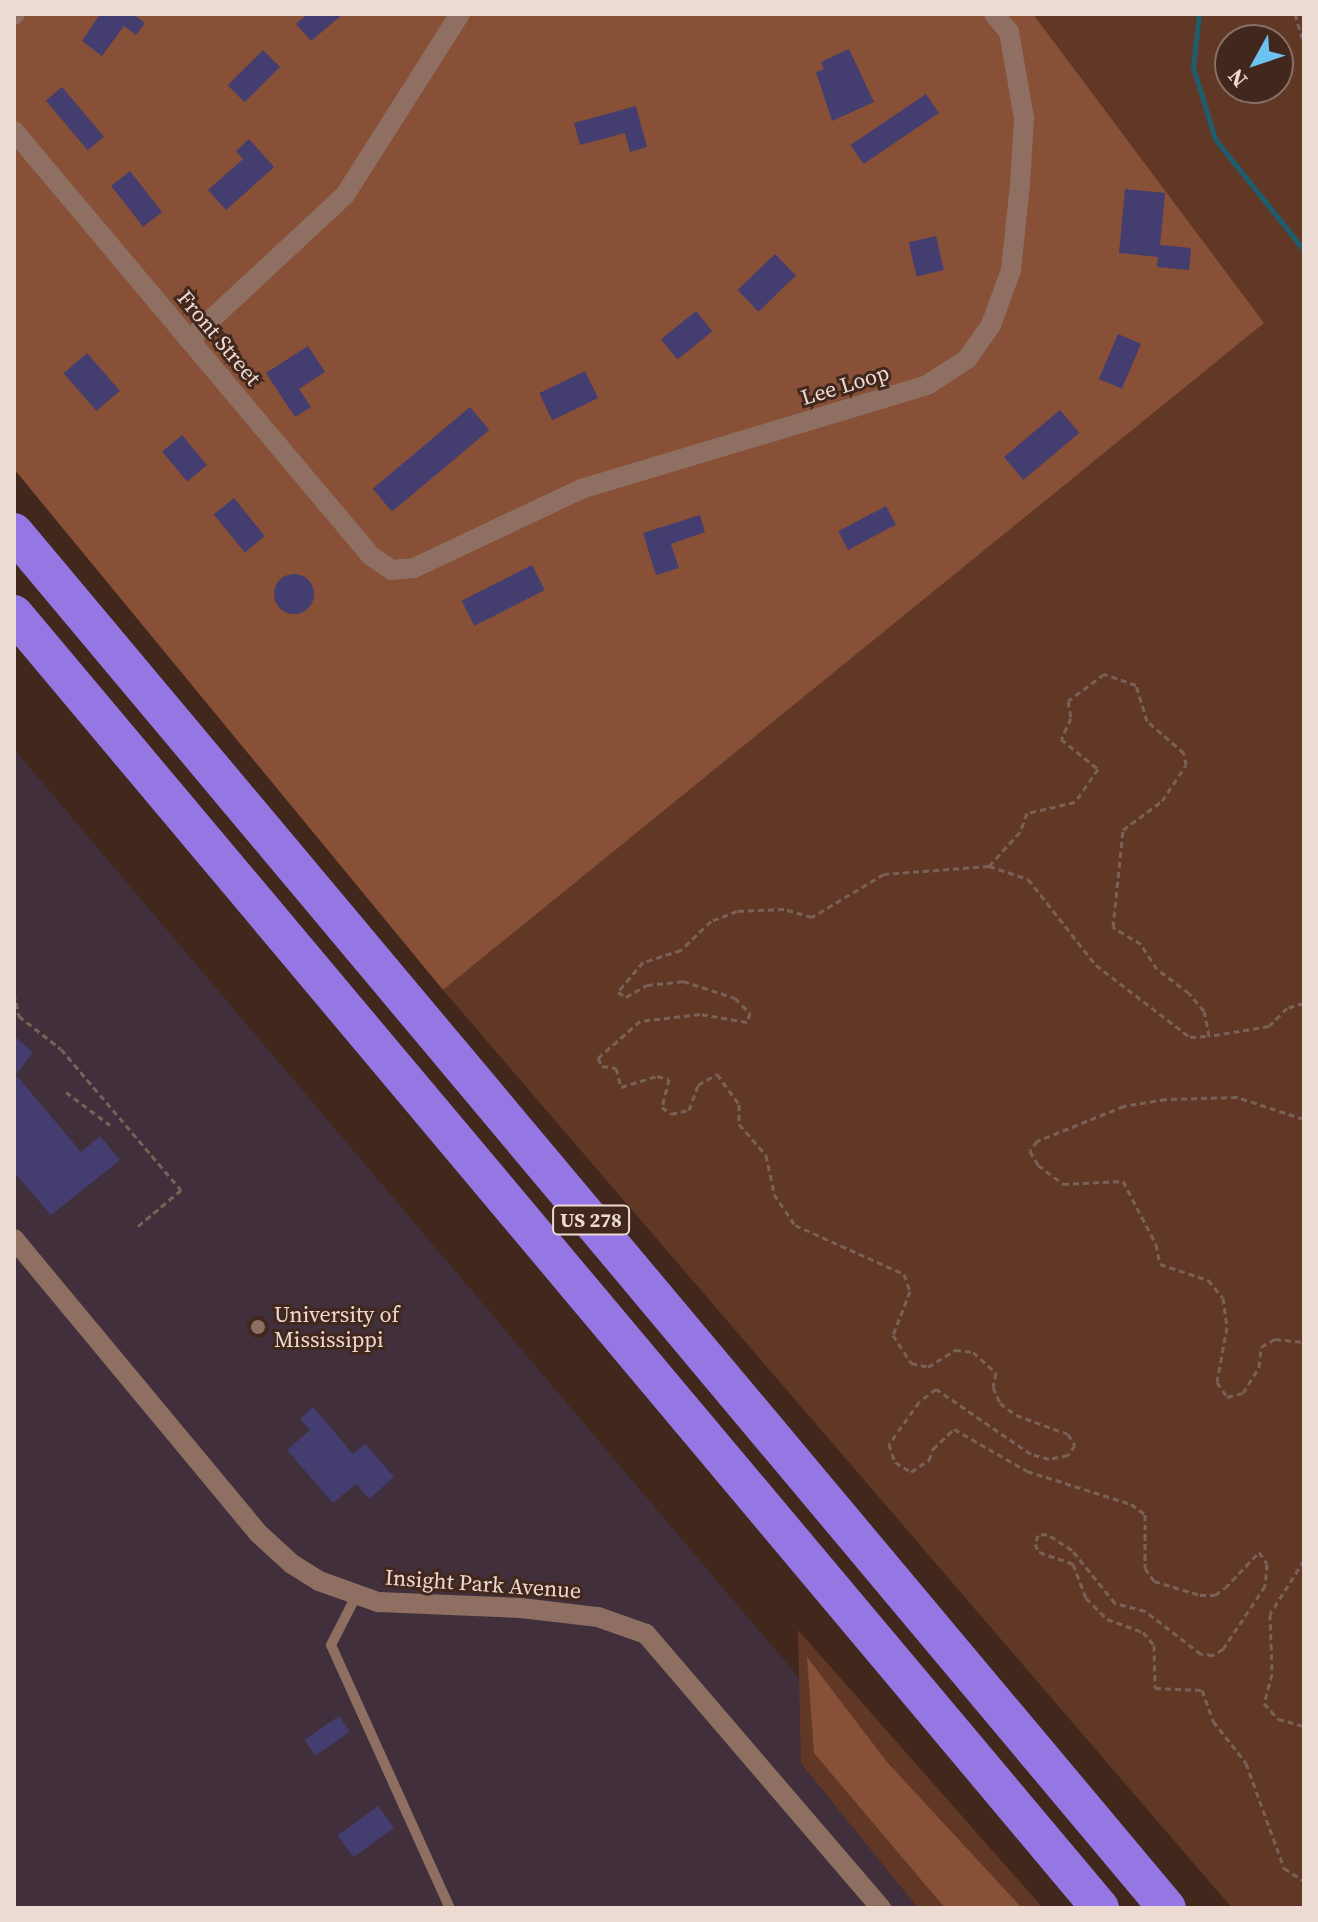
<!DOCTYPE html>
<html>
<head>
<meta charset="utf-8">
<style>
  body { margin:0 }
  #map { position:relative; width:1318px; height:1922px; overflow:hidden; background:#42271c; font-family:"Source Serif 4",serif }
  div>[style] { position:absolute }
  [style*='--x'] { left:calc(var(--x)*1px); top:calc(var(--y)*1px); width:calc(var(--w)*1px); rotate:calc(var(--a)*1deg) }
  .education>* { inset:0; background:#41303c }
  .green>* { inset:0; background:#613825 }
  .forest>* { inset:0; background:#875037 }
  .stream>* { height:5px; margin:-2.5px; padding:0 2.5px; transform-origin:2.5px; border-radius:2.5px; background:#1f5d6c }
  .building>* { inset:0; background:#443d6f; transform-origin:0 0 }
  .round { border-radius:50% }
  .path>* { height:3px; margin-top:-1.5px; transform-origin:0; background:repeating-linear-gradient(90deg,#796157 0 6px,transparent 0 10px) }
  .lane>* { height:10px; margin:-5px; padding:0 5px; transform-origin:5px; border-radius:5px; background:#8e6f62 }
  .street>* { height:20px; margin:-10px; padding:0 10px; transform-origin:10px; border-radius:10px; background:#8e6f62 }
  .highway>* { height:38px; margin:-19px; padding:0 19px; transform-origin:19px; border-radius:19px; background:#9577e3 }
  .dots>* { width:22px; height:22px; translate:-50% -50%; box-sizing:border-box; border:4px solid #42271c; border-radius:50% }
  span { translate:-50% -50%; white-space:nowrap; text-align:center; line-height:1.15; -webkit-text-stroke:6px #42271c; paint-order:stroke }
  .shield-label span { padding:2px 6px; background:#42271c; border:2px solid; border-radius:6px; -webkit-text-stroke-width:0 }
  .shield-label { font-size:20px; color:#ecdad3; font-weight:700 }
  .street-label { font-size:22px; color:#ecdad3 }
  .poi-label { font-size:22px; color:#ecdad3 }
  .left { translate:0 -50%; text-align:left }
  .frame { position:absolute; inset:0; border:16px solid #ecdad3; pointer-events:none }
  .north { position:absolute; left:1214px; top:24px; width:80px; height:80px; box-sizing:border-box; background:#42271c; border:2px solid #866f65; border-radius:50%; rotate:230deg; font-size:22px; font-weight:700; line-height:32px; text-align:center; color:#ecdad3 }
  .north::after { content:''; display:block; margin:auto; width:28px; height:36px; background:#6cc3f2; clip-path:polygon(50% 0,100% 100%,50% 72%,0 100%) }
</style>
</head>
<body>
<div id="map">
  <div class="education">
    <i style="clip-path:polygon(14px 749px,991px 1905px,994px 1908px,14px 1908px)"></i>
  </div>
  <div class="green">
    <i style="clip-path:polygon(evenodd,1020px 14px,1304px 14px,1304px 1908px,1232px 1908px,443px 990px,1263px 323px,1020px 14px,1230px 40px,1278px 40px,1278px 88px,1230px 88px,1230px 40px)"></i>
    <i style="clip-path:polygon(798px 1630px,1043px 1908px,918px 1908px,801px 1763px)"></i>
  </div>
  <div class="forest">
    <i style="clip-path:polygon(14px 14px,1033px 14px,1264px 323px,443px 990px,14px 469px)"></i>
    <i style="clip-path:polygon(807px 1657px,887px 1762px,1022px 1908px,945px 1908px,814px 1753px)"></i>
  </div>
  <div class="stream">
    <i style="--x:1199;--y:14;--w:53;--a:96.5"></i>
    <i style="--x:1193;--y:67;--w:75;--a:73"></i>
    <i style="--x:1215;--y:139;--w:142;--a:51.3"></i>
  </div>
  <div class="building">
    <i style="clip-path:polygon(100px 14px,133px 14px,145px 23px,136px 35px,124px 26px,102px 56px,82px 41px)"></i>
    <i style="clip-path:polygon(307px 14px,343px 14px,311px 41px,296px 24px)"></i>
    <i style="clip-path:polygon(849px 49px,874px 102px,832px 121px,816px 72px,824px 69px,821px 62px)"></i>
    <i style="left:263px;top:50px;width:24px;height:50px;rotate:45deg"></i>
    <i style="left:62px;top:87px;width:65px;height:21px;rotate:50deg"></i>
    <i style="left:926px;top:94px;width:23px;height:91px;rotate:56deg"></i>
    <i style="clip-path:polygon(636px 106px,647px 147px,630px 152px,625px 133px,580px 145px,574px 123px)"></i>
    <i style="clip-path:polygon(249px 139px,274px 167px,226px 210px,208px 190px,243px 159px,236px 151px)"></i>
    <i style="left:130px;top:171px;width:52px;height:24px;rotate:52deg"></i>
    <i style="clip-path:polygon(1125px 189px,1165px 193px,1160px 245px,1191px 248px,1189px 270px,1157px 267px,1158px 257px,1119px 253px)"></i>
    <i style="left:936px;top:236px;width:35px;height:28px;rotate:77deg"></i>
    <i style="left:775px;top:254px;width:30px;height:52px;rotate:46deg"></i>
    <i style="left:696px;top:311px;width:26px;height:45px;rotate:51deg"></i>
    <i style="left:1118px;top:334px;width:25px;height:49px;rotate:23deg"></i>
    <i style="clip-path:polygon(308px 346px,325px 372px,299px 389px,311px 407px,295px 417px,266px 373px)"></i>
    <i style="left:87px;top:353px;width:50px;height:31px;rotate:49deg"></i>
    <i style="left:585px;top:371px;width:30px;height:51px;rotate:64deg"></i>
    <i style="left:470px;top:407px;width:30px;height:127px;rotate:50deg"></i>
    <i style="left:1060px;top:410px;width:30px;height:73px;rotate:50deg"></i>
    <i style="left:182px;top:435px;width:39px;height:26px;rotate:50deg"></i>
    <i style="left:234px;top:498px;width:49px;height:26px;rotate:51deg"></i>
    <i style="left:886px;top:506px;width:21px;height:54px;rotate:62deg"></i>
    <i style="clip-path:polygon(700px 515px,705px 532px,671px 544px,679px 568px,656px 575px,643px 533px)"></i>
    <i style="left:532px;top:565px;width:28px;height:79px;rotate:63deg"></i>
    <i class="round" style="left:274px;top:574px;width:40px;height:40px"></i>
    <i style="clip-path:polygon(14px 1036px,33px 1052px,16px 1075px,81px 1152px,100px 1136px,120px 1160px,51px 1215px,14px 1172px)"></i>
    <i style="clip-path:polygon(313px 1407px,353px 1454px,365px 1444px,394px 1477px,369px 1499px,356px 1484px,333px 1503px,287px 1450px,310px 1430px,300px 1419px)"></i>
    <i style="left:339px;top:1716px;width:19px;height:42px;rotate:55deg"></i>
    <i style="left:378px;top:1806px;width:27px;height:50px;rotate:54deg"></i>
  </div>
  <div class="path">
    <i style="--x:1295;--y:14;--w:30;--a:73"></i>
    <i style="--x:989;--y:866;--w:41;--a:18.4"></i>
    <i style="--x:1028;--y:879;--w:110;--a:51.7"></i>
    <i style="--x:1096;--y:965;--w:118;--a:37.5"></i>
    <i style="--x:1190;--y:1037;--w:18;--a:-3"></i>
    <i style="--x:14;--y:993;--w:24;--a:78"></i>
    <i style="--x:19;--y:1016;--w:53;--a:38.2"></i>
    <i style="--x:61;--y:1049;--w:185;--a:49.6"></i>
    <i style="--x:181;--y:1190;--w:57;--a:139.9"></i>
    <i style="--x:1304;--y:1003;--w:18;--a:164"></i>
    <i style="--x:1287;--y:1008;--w:25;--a:135"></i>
    <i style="--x:1269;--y:1026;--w:61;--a:170.5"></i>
    <i style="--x:1209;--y:1036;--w:25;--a:-101"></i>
    <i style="--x:1204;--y:1011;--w:23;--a:-130"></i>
    <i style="--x:1189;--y:993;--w:40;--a:-143"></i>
    <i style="--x:1157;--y:969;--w:30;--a:-123"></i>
    <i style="--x:1141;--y:944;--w:33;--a:-149"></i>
    <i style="--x:1113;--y:927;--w:98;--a:-84.1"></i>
    <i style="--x:1123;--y:830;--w:49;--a:-36.6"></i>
    <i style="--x:1162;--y:801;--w:43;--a:-56.3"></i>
    <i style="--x:1186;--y:765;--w:12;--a:-99"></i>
    <i style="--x:1184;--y:753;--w:49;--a:-139.1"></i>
    <i style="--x:1147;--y:721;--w:38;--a:-107"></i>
    <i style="--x:1136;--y:685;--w:34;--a:-161"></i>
    <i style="--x:1104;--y:674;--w:45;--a:143.1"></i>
    <i style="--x:1068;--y:701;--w:17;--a:80"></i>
    <i style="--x:1071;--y:718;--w:23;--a:115"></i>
    <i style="--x:1061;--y:739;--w:48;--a:39"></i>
    <i style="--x:1098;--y:769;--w:40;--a:124.9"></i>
    <i style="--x:1075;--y:802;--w:49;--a:167.1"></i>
    <i style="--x:1027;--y:813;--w:20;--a:110"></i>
    <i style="--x:1020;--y:832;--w:46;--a:132.4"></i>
    <i style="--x:989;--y:866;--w:105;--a:175.6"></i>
    <i style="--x:884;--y:874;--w:84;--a:149.2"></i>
    <i style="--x:812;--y:917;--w:29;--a:-164"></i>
    <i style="--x:784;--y:909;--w:47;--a:177.6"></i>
    <i style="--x:737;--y:911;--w:28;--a:159"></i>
    <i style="--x:711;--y:921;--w:42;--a:136"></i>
    <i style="--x:681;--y:950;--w:40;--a:162"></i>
    <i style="--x:643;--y:962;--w:39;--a:130"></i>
    <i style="--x:618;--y:992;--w:9;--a:32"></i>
    <i style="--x:626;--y:997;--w:24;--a:-30"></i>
    <i style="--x:647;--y:985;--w:36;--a:-6"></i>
    <i style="--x:683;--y:981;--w:55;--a:18.1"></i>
    <i style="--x:735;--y:998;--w:21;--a:45"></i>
    <i style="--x:750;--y:1013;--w:9;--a:108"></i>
    <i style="--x:747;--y:1022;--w:48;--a:-170.3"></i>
    <i style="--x:700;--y:1014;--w:60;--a:173.3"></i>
    <i style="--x:640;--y:1021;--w:56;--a:138.6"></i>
    <i style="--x:598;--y:1058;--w:9;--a:63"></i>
    <i style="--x:602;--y:1066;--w:14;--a:8"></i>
    <i style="--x:616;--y:1068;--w:20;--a:75"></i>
    <i style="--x:621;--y:1087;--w:38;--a:-17"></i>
    <i style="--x:657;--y:1076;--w:12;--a:14"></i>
    <i style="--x:669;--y:1079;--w:29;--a:104"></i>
    <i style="--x:662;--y:1107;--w:11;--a:38"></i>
    <i style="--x:671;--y:1114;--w:18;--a:-13"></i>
    <i style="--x:689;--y:1110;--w:27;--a:-70"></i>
    <i style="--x:698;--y:1085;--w:22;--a:-30"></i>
    <i style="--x:717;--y:1074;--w:37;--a:54"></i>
    <i style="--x:739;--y:1104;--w:20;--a:90"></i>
    <i style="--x:739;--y:1124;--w:41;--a:48.9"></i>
    <i style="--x:766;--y:1155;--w:40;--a:78"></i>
    <i style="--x:774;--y:1194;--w:37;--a:56"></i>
    <i style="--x:795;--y:1225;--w:120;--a:24.2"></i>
    <i style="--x:904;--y:1274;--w:18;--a:71"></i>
    <i style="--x:910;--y:1291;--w:47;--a:111.1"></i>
    <i style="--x:893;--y:1335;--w:33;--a:57"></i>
    <i style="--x:911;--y:1363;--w:17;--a:13"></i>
    <i style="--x:928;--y:1367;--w:32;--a:-32"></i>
    <i style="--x:955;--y:1350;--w:18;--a:6"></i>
    <i style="--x:973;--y:1352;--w:31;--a:42"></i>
    <i style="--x:996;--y:1373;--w:14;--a:102"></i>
    <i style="--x:993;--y:1387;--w:17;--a:66"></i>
    <i style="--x:1000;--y:1403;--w:20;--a:37"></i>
    <i style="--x:1016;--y:1415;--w:55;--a:20.1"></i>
    <i style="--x:1068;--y:1434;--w:13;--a:58"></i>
    <i style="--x:1075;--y:1445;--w:12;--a:125"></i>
    <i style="--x:1068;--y:1455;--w:19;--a:168"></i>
    <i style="--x:1049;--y:1459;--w:19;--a:-164"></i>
    <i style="--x:1031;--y:1454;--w:115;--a:-145.6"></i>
    <i style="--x:936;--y:1389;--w:21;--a:143"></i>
    <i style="--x:919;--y:1402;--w:52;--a:125.5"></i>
    <i style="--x:889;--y:1444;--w:19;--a:72"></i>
    <i style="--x:895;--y:1462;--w:19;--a:32"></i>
    <i style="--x:911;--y:1472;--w:22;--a:-34"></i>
    <i style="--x:929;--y:1460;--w:12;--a:-70"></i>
    <i style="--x:933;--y:1449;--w:29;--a:-44"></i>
    <i style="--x:954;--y:1429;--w:84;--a:29.9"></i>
    <i style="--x:1027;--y:1471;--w:109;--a:17.6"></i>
    <i style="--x:1131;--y:1504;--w:17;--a:36"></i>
    <i style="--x:1145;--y:1514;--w:54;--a:90"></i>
    <i style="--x:1145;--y:1568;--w:16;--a:55"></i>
    <i style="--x:1154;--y:1581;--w:48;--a:16.9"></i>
    <i style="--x:1200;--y:1595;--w:15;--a:0"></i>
    <i style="--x:1215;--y:1595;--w:12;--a:-35"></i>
    <i style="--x:1225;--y:1588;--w:50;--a:-46.6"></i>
    <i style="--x:1259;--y:1552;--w:14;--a:56"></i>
    <i style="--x:1267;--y:1564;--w:22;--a:95"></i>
    <i style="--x:1265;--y:1586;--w:76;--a:123.7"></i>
    <i style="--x:1223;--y:1649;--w:12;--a:149"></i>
    <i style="--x:1213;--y:1655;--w:12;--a:-175"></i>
    <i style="--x:1201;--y:1654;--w:71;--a:-142.5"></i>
    <i style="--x:1145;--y:1611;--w:31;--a:-165"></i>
    <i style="--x:1115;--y:1603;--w:68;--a:-129.1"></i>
    <i style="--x:1072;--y:1550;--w:30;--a:-147"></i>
    <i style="--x:1047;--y:1534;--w:9;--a:174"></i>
    <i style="--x:1038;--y:1535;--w:9;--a:108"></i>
    <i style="--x:1035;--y:1544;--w:9;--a:63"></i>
    <i style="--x:1039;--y:1552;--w:36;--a:19"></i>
    <i style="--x:1073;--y:1564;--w:36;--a:69"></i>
    <i style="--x:1086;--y:1598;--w:30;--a:45"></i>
    <i style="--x:1107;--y:1619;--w:38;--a:20"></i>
    <i style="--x:1143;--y:1632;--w:17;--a:50"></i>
    <i style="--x:1154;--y:1645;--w:43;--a:88.7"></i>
    <i style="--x:1155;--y:1688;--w:47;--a:2.4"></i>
    <i style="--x:1202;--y:1690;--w:33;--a:70"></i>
    <i style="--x:1213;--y:1721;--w:53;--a:51.8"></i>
    <i style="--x:1246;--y:1763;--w:112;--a:70.1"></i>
    <i style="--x:1284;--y:1868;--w:24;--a:33"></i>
    <i style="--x:66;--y:1092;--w:55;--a:36.9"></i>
    <i style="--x:1304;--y:1119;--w:71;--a:-161.8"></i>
    <i style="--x:1237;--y:1097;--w:71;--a:178.4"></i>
    <i style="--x:1166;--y:1099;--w:43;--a:170.5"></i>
    <i style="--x:1124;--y:1106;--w:94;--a:158.1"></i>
    <i style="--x:1037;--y:1141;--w:12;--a:125"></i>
    <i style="--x:1030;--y:1151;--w:16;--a:60"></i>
    <i style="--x:1038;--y:1165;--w:31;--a:37"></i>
    <i style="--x:1063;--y:1184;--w:60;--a:-2.9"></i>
    <i style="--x:1123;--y:1181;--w:71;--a:62.4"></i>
    <i style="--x:1156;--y:1244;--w:20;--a:79"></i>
    <i style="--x:1160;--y:1264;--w:51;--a:18.4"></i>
    <i style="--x:1208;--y:1280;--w:23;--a:50"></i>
    <i style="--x:1223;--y:1298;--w:29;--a:82"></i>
    <i style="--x:1227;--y:1327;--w:56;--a:100.3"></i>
    <i style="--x:1217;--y:1382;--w:18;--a:56"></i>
    <i style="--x:1227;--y:1397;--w:16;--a:-14"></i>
    <i style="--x:1243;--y:1393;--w:31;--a:-58"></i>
    <i style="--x:1259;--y:1367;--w:20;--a:-84"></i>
    <i style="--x:1261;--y:1347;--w:16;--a:-30"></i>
    <i style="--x:1275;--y:1339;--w:29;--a:6"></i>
    <i style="--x:1304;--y:1560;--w:64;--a:122.2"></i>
    <i style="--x:1270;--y:1614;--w:60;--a:88.1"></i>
    <i style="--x:1272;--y:1674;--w:30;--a:105"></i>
    <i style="--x:1264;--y:1703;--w:21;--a:49"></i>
    <i style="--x:1278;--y:1719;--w:27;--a:15"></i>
  </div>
  <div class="lane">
    <i style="--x:356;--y:1596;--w:55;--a:117"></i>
    <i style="--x:331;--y:1645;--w:289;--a:65.7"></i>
  </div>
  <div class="street">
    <i style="--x:14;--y:15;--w:1;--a:-45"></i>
    <i style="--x:14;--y:131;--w:555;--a:49.97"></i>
    <i style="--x:371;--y:556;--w:25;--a:34"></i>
    <i style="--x:392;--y:570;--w:22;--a:-5"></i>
    <i style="--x:414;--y:568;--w:185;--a:-25.3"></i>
    <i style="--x:581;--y:489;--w:361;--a:-16.7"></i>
    <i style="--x:927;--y:385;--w:48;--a:-33"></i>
    <i style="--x:967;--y:359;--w:42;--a:-54.8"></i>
    <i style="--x:991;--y:325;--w:59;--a:-70"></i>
    <i style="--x:1011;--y:270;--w:85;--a:-84"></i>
    <i style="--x:1020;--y:185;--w:67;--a:-86.6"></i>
    <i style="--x:1024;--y:118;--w:87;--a:-99.9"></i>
    <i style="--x:1009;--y:32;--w:23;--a:-130"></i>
    <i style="--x:189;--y:340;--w:213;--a:-42.9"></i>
    <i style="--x:345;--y:195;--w:214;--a:-57.6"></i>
    <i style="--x:14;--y:1239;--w:382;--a:50.3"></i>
    <i style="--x:258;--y:1533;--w:46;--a:42.4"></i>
    <i style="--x:292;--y:1564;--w:32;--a:32"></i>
    <i style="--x:319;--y:1581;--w:63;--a:19.6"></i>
    <i style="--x:378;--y:1602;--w:143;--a:2.4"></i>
    <i style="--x:521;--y:1608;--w:78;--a:6.7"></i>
    <i style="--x:598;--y:1617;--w:51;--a:19.5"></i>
    <i style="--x:646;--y:1634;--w:361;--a:49.4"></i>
  </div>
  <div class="highway">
    <i style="--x:14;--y:532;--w:1795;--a:50.04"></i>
    <i style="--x:14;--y:614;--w:1689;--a:49.99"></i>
  </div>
  <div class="dots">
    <i style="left:258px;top:1327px;background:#8d6e63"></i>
  </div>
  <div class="shield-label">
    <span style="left:591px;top:1220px">US 278</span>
  </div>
  <div class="street-label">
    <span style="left:219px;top:338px;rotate:50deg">Front Street</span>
    <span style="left:845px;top:385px;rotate:-17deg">Lee Loop</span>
    <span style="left:483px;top:1584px;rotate:4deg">Insight Park Avenue</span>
  </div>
  <div class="poi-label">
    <span class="left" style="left:274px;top:1327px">University of<br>Mississippi</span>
  </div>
  <div class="frame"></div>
  <div class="north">N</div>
</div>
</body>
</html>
